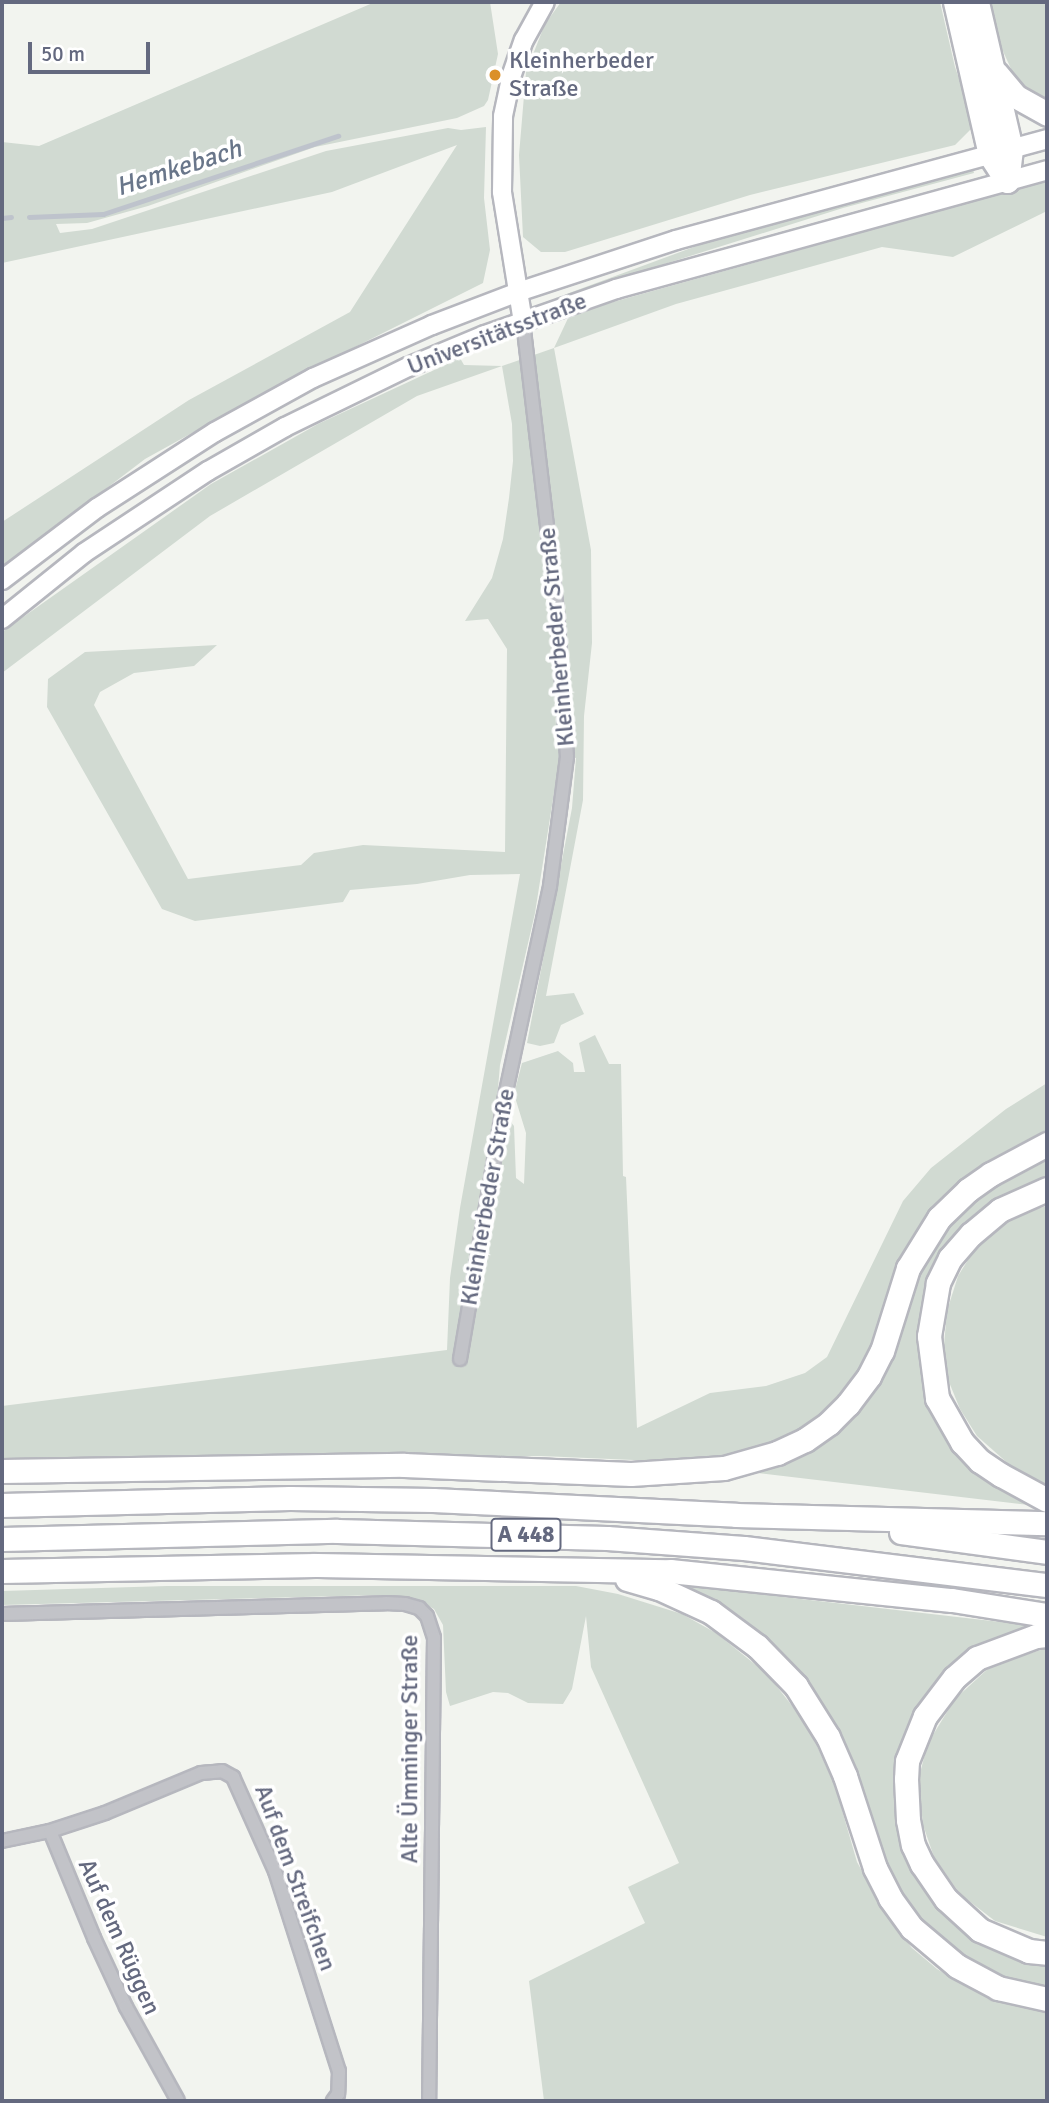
<!DOCTYPE html>
<html>
<head>
<meta charset="utf-8">
<style>
  body { margin:0 }
  #map { position:relative; width:1049px; height:2103px; overflow:hidden; background:#f2f4ef; font-family:Signika,sans-serif }
  div>[style] { position:absolute }
  [style*='--x'] { left:calc(var(--x)*1px); top:calc(var(--y)*1px); width:calc(var(--w)*1px); rotate:calc(var(--a)*1deg) }
  .green>* { inset:0; background:#d1dad2 }
  .stream>* { height:5px; margin:-2.5px; padding:0 2.5px; transform-origin:2.5px; border-radius:2.5px; background:#bec3cc }
  .roads { filter:drop-shadow(2px 0 #b6b7be) drop-shadow(-2px 0 #b6b7be) drop-shadow(0 2px #b6b7be) drop-shadow(0 -2px #b6b7be) }
  .street>* { height:12px; margin:-6px; padding:0 6px; transform-origin:6px; border-radius:6px; background:#c2c3c8 }
  .secondary>* { height:18px; margin:-9px; padding:0 9px; transform-origin:9px; border-radius:9px; background:#fff }
  .highway>* { height:23px; margin:-11.5px; padding:0 11.5px; transform-origin:11.5px; border-radius:11.5px; background:#fff }
  .dots>* { width:19px; height:19px; translate:-50% -50%; box-sizing:border-box; border:4px solid #fff; border-radius:50% }
  span { translate:-50% -50%; white-space:nowrap; text-align:center; line-height:1.15; -webkit-text-stroke:7px #fff; paint-order:stroke }
  .shield-label span { padding:2px 5px; background:#fff; border:2px solid; border-radius:5px; -webkit-text-stroke-width:0 }
  .shield-label { font-size:23px; color:#64697f; font-weight:700 }
  .poi-label { font-size:24px; color:#64697f }
  .left { translate:0 -50%; text-align:left }
  .street-label { font-size:24px; color:#64697f }
  .water-label { font-size:26px; color:#69768a; font-style:italic }
  .frame { position:absolute; inset:0; border:4px solid #64697f; pointer-events:none }
  .scale { position:absolute; left:28px; top:42px; width:122px; height:32px; box-sizing:border-box; border:4px solid #64697f; border-top:0; padding-left:9px; font-size:21px; line-height:24px; white-space:nowrap; color:#64697f; -webkit-text-stroke:5px #fff; paint-order:stroke }
</style>
</head>
<body>
<div id="map">
  <div class="green">
    <i style="clip-path:polygon(375px 2px,490px 2px,498px 54px,488px 100px,484px 106px,457px 118px,315px 147px,148px 206px,87px 223px,56px 224px,60px 233px,92px 229px,326px 151px,448px 128px,461px 130px,486px 127px,484px 198px,490px 250px,483px 283px,273px 388px,145px 459px,2px 568px,2px 522px,189px 400px,350px 312px,457px 145px,332px 192px,2px 263px,2px 142px,39px 146px)"></i>
    <i style="clip-path:polygon(561px 2px,940px 2px,955px 67px,972px 115px,970px 130px,955px 145px,750px 195px,565px 252px,541px 252px,523px 237px,519px 155px,526px 72px,545px 24px)"></i>
    <i style="clip-path:polygon(988px 2px,1047px 2px,1047px 99px,1021px 91px,1002px 49px)"></i>
    <i style="clip-path:polygon(973px 169px,974px 173px,843px 208px,553px 299px,710px 241px)"></i>
    <i style="clip-path:polygon(1047px 181px,1047px 211px,953px 257px,882px 247px,676px 304px,554px 348px,591px 550px,592px 643px,584px 716px,583px 800px,546px 996px,574px 993px,584px 1014px,561px 1025px,554px 1043px,540px 1046px,527px 1043px,572px 808px,576px 758px,560px 755px,535px 913px,500px 1065px,495px 1123px,511px 1122px,514px 1126px,516px 1178px,524px 1184px,526px 1133px,514px 1094px,522px 1063px,558px 1051px,573px 1063px,574px 1072px,585px 1072px,579px 1043px,595px 1035px,609px 1064px,621px 1064px,623px 1176px,626px 1177px,637px 1428px,710px 1393px,766px 1386px,805px 1373px,827px 1357px,903px 1201px,931px 1168px,1006px 1109px,1047px 1083px,1047px 1133px,994px 1158px,957px 1184px,923px 1222px,887px 1293px,868px 1354px,847px 1387px,814px 1421px,766px 1447px,741px 1454px,680px 1462px,541px 1456px,2px 1459px,2px 1406px,447px 1350px,450px 1278px,460px 1208px,520px 874px,470px 875px,417px 884px,350px 890px,343px 902px,195px 921px,162px 909px,47px 707px,48px 679px,85px 652px,217px 645px,194px 666px,134px 673px,100px 692px,94px 705px,188px 879px,301px 865px,314px 853px,363px 845px,505px 852px,507px 649px,488px 619px,465px 621px,492px 578px,503px 539px,509px 498px,513px 461px,512px 424px,502px 366px,417px 396px,210px 516px,2px 673px,2px 632px,211px 484px,318px 424px,460px 358px,464px 365px,502px 366px,554px 348px,570px 314px)"></i>
    <i style="clip-path:polygon(1047px 1154px,1047px 1181px,975px 1218px,920px 1337px,921px 1372px,928px 1397px,979px 1472px,1029px 1505px,749px 1472px,814px 1446px,944px 1228px,964px 1206px,991px 1184px)"></i>
    <i style="clip-path:polygon(1047px 1206px,1047px 1485px,1011px 1466px,977px 1436px,960px 1409px,949px 1382px,944px 1345px,947px 1311px,958px 1276px,971px 1255px,991px 1233px,1021px 1213px)"></i>
    <i style="clip-path:polygon(167px 1586px,576px 1586px,618px 1594px,682px 1614px,716px 1633px,767px 1674px,808px 1726px,835px 1786px,857px 1862px,888px 1918px,912px 1948px,937px 1969px,967px 1987px,996px 2000px,1047px 2012px,1047px 2101px,544px 2101px,529px 1981px,645px 1923px,628px 1887px,679px 1863px,591px 1667px,586px 1616px,572px 1689px,563px 1704px,528px 1703px,508px 1693px,493px 1692px,450px 1706px,446px 1692px,443px 1625px,434px 1609px,418px 1600px,381px 1595px,2px 1605px,2px 1591px)"></i>
    <i style="clip-path:polygon(687px 1586px,1036px 1626px,1002px 1639px,907px 1739px,930px 1890px,1047px 1959px,1047px 1992px,991px 1978px,935px 1942px,895px 1893px,840px 1740px,703px 1598px)"></i>
    <i style="clip-path:polygon(1047px 1648px,1047px 1937px,995px 1921px,960px 1894px,934px 1857px,923px 1825px,920px 1797px,920px 1773px,928px 1743px,955px 1699px,991px 1666px)"></i>
  </div>
  <div class="stream">
    <i style="--x:29;--y:217;--w:74;--a:-2.3"></i>
    <i style="--x:103;--y:214;--w:248;--a:-18.4"></i>
    <i style="--x:2;--y:218;--w:9;--a:-6"></i>
  </div>
  <div class="roads">
    <div class="street">
      <i style="--x:460;--y:1359;--w:262;--a:-80.3"></i>
      <i style="--x:504;--y:1101;--w:220;--a:-77.9"></i>
      <i style="--x:550;--y:886;--w:130;--a:-82.5"></i>
      <i style="--x:567;--y:757;--w:146;--a:-93.9"></i>
      <i style="--x:557;--y:611;--w:291;--a:-96.7"></i>
      <i style="--x:2;--y:1614;--w:384;--a:-1.6"></i>
      <i style="--x:386;--y:1603;--w:19;--a:3"></i>
      <i style="--x:405;--y:1604;--w:15;--a:16"></i>
      <i style="--x:419;--y:1608;--w:11;--a:45"></i>
      <i style="--x:427;--y:1616;--w:23;--a:72"></i>
      <i style="--x:434;--y:1638;--w:463;--a:90.6"></i>
      <i style="--x:50;--y:1831;--w:58;--a:-18.1"></i>
      <i style="--x:105;--y:1813;--w:104;--a:-22.6"></i>
      <i style="--x:201;--y:1773;--w:21;--a:-5"></i>
      <i style="--x:222;--y:1771;--w:13;--a:29"></i>
      <i style="--x:233;--y:1777;--w:103;--a:65.9"></i>
      <i style="--x:275;--y:1871;--w:210;--a:72.3"></i>
      <i style="--x:339;--y:2071;--w:23;--a:92"></i>
      <i style="--x:338;--y:2094;--w:9;--a:126"></i>
      <i style="--x:2;--y:1841;--w:49;--a:-11.8"></i>
      <i style="--x:50;--y:1831;--w:116;--a:67.6"></i>
      <i style="--x:94;--y:1938;--w:76;--a:65.1"></i>
      <i style="--x:126;--y:2007;--w:107;--a:61"></i>
    </div>
    <div class="secondary">
      <i style="--x:523;--y:322;--w:132;--a:-99.2"></i>
      <i style="--x:502;--y:192;--w:76;--a:-89.2"></i>
      <i style="--x:503;--y:116;--w:40;--a:-78"></i>
      <i style="--x:511;--y:77;--w:39;--a:-71"></i>
      <i style="--x:524;--y:40;--w:43;--a:-61.1"></i>
      <i style="--x:2;--y:580;--w:119;--a:-37.2"></i>
      <i style="--x:97;--y:508;--w:140;--a:-32.8"></i>
      <i style="--x:215;--y:432;--w:112;--a:-28.9"></i>
      <i style="--x:313;--y:378;--w:130;--a:-24"></i>
      <i style="--x:432;--y:325;--w:92;--a:-21"></i>
      <i style="--x:518;--y:292;--w:166;--a:-18.2"></i>
      <i style="--x:676;--y:240;--w:385;--a:-15.2"></i>
      <i style="--x:2;--y:619;--w:105;--a:-38.8"></i>
      <i style="--x:84;--y:553;--w:149;--a:-33.5"></i>
      <i style="--x:208;--y:471;--w:89;--a:-29.7"></i>
      <i style="--x:285;--y:427;--w:137;--a:-26"></i>
      <i style="--x:408;--y:367;--w:83;--a:-22.6"></i>
      <i style="--x:485;--y:335;--w:139;--a:-19.3"></i>
      <i style="--x:616;--y:289;--w:447;--a:-15.4"></i>
    </div>
    <div class="highway">
      <i style="--x:955;--y:2;--w:157;--a:77.1"></i>
      <i style="--x:990;--y:155;--w:31;--a:57"></i>
      <i style="--x:977;--y:2;--w:151;--a:77"></i>
      <i style="--x:1011;--y:149;--w:32;--a:97"></i>
      <i style="--x:996;--y:73;--w:30;--a:50"></i>
      <i style="--x:1015;--y:96;--w:37;--a:29"></i>
      <i style="--x:1047;--y:1189;--w:51;--a:155.9"></i>
      <i style="--x:1000;--y:1210;--w:38;--a:140"></i>
      <i style="--x:971;--y:1234;--w:32;--a:131"></i>
      <i style="--x:950;--y:1258;--w:28;--a:116"></i>
      <i style="--x:938;--y:1283;--w:54;--a:99.6"></i>
      <i style="--x:929;--y:1336;--w:63;--a:82.6"></i>
      <i style="--x:937;--y:1398;--w:51;--a:60.4"></i>
      <i style="--x:962;--y:1442;--w:26;--a:47"></i>
      <i style="--x:980;--y:1461;--w:25;--a:34"></i>
      <i style="--x:1001;--y:1475;--w:52;--a:28.5"></i>
      <i style="--x:2;--y:1471;--w:402;--a:-0.9"></i>
      <i style="--x:404;--y:1465;--w:227;--a:2.3"></i>
      <i style="--x:631;--y:1474;--w:93;--a:-3.7"></i>
      <i style="--x:724;--y:1468;--w:55;--a:-15.8"></i>
      <i style="--x:777;--y:1453;--w:31;--a:-25"></i>
      <i style="--x:805;--y:1440;--w:29;--a:-35"></i>
      <i style="--x:829;--y:1423;--w:27;--a:-45"></i>
      <i style="--x:848;--y:1404;--w:35;--a:-53"></i>
      <i style="--x:869;--y:1376;--w:28;--a:-63"></i>
      <i style="--x:882;--y:1351;--w:87;--a:-72.6"></i>
      <i style="--x:908;--y:1268;--w:59;--a:-58.2"></i>
      <i style="--x:939;--y:1218;--w:40;--a:-44"></i>
      <i style="--x:968;--y:1190;--w:28;--a:-35"></i>
      <i style="--x:991;--y:1174;--w:64;--a:-28.2"></i>
      <i style="--x:2;--y:1505;--w:288;--a:-1.4"></i>
      <i style="--x:290;--y:1498;--w:143;--a:0.8"></i>
      <i style="--x:433;--y:1500;--w:303;--a:2.8"></i>
      <i style="--x:736;--y:1515;--w:311;--a:1.5"></i>
      <i style="--x:901;--y:1532;--w:147;--a:7.8"></i>
      <i style="--x:2;--y:1539;--w:335;--a:-1.4"></i>
      <i style="--x:337;--y:1531;--w:270;--a:1.5"></i>
      <i style="--x:607;--y:1538;--w:137;--a:4.2"></i>
      <i style="--x:744;--y:1548;--w:305;--a:7"></i>
      <i style="--x:2;--y:1571;--w:313;--a:-1.1"></i>
      <i style="--x:315;--y:1565;--w:355;--a:1"></i>
      <i style="--x:670;--y:1571;--w:283;--a:5.9"></i>
      <i style="--x:952;--y:1600;--w:96;--a:9"></i>
      <i style="--x:627;--y:1579;--w:33;--a:16"></i>
      <i style="--x:659;--y:1588;--w:57;--a:24.8"></i>
      <i style="--x:711;--y:1612;--w:57;--a:36.5"></i>
      <i style="--x:757;--y:1646;--w:56;--a:45.7"></i>
      <i style="--x:796;--y:1686;--w:60;--a:57.9"></i>
      <i style="--x:828;--y:1737;--w:43;--a:66.4"></i>
      <i style="--x:845;--y:1776;--w:97;--a:71.9"></i>
      <i style="--x:875;--y:1868;--w:34;--a:63"></i>
      <i style="--x:890;--y:1898;--w:37;--a:54"></i>
      <i style="--x:912;--y:1928;--w:59;--a:40.2"></i>
      <i style="--x:957;--y:1966;--w:47;--a:28.2"></i>
      <i style="--x:998;--y:1988;--w:50;--a:12.7"></i>
      <i style="--x:1047;--y:1635;--w:11;--a:175"></i>
      <i style="--x:1036;--y:1636;--w:63;--a:159.6"></i>
      <i style="--x:977;--y:1658;--w:30;--a:139"></i>
      <i style="--x:954;--y:1678;--w:48;--a:127.3"></i>
      <i style="--x:925;--y:1716;--w:48;--a:111.8"></i>
      <i style="--x:907;--y:1761;--w:18;--a:93"></i>
      <i style="--x:906;--y:1779;--w:41;--a:87.2"></i>
      <i style="--x:908;--y:1820;--w:25;--a:79"></i>
      <i style="--x:913;--y:1845;--w:21;--a:65"></i>
      <i style="--x:922;--y:1864;--w:42;--a:55.6"></i>
      <i style="--x:946;--y:1899;--w:46;--a:42.4"></i>
      <i style="--x:980;--y:1930;--w:53;--a:23.2"></i>
      <i style="--x:1029;--y:1951;--w:18;--a:6"></i>
    </div>
  </div>
  <div class="dots">
    <i style="left:495px;top:75px;background:#db9028"></i>
  </div>
  <div class="shield-label">
    <span style="left:526px;top:1535px">A 448</span>
  </div>
  <div class="poi-label">
    <span class="left" style="left:509px;top:75px">Kleinherbeder<br>Straße</span>
  </div>
  <div class="street-label">
    <span style="left:497px;top:334px;rotate:-21deg">Universitätsstraße</span>
    <span style="left:557px;top:637px;rotate:-95deg">Kleinherbeder Straße</span>
    <span style="left:488px;top:1197px;rotate:-80deg">Kleinherbeder Straße</span>
    <span style="left:410px;top:1749px;rotate:-90deg">Alte Ümminger Straße</span>
    <span style="left:295px;top:1878px;rotate:70deg">Auf dem Streifchen</span>
    <span style="left:119px;top:1937px;rotate:66deg">Auf dem Rüggen</span>
  </div>
  <div class="water-label">
    <span style="left:179px;top:169px;rotate:-18deg">Hemkebach</span>
  </div>
  <div class="frame"></div>
  <div class="scale">50 m</div>
</div>
</body>
</html>
